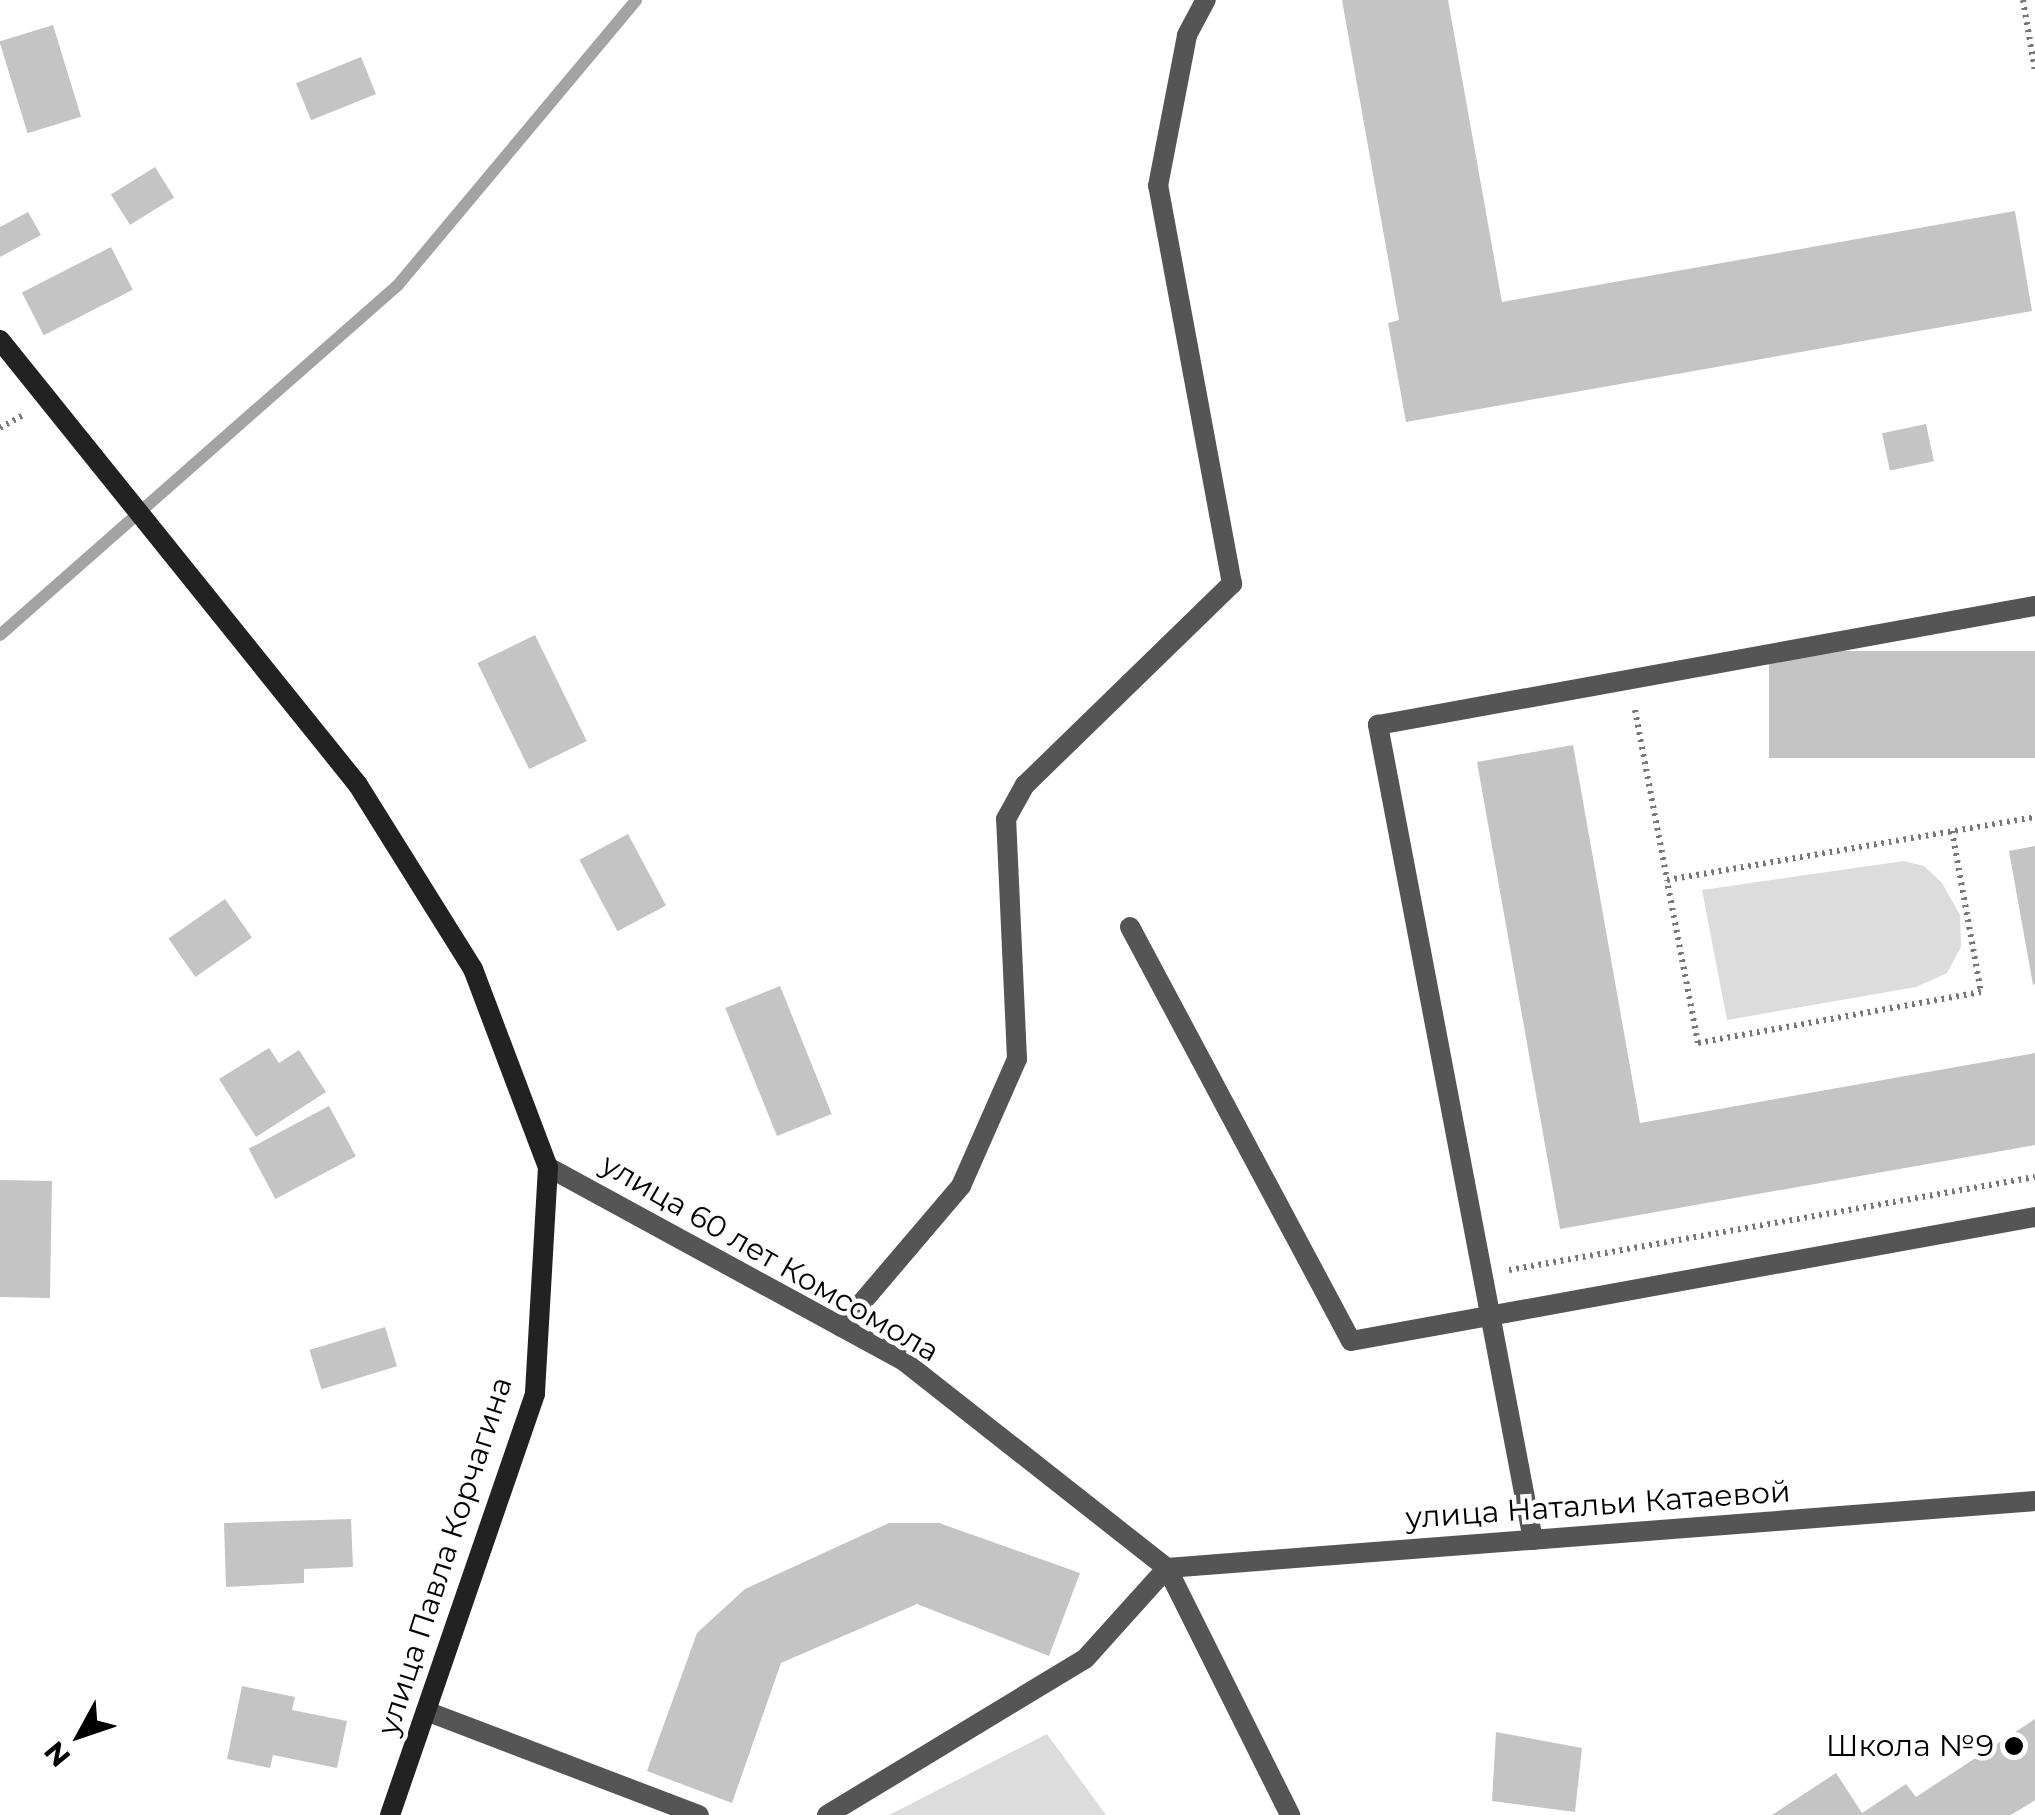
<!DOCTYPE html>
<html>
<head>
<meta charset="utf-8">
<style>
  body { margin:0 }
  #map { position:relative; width:2035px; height:1815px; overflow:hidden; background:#fff; font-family:Montserrat,sans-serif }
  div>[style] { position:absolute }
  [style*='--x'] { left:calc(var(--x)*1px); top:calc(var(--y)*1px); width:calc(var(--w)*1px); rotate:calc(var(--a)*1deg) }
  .green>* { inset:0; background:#dcdcdc }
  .stream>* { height:12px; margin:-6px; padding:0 6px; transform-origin:6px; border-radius:6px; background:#a3a3a3 }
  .building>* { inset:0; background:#c4c4c4; transform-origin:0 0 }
  .path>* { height:6px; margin-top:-3px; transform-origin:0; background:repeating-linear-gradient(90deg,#777 0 2.5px,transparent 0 7.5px) }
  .service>* { height:20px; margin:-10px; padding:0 10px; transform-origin:10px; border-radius:10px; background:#555 }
  .minor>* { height:20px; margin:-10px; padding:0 10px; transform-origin:10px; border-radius:10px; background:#555 }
  .secondary>* { height:20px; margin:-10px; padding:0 10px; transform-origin:10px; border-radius:10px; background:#222 }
  .dots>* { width:28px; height:28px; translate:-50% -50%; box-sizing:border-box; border:5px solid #fff; border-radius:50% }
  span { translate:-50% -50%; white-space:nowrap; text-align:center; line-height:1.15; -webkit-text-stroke:9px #fff; paint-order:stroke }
  .street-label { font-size:30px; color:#000 }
  .poi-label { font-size:30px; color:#000 }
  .right { translate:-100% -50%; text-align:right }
  .north { position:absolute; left:30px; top:1685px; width:100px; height:100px; -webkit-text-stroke:8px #fff; paint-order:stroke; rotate:230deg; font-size:28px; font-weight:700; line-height:40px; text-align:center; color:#000 }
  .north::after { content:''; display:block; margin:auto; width:35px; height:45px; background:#000; clip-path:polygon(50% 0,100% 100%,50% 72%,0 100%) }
</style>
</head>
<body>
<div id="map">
  <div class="green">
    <i style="clip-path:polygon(1904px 861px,1924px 866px,1942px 883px,1960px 915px,1961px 947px,1947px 973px,1916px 987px,1727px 1020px,1702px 890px)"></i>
    <i style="clip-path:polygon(1047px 1734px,1106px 1815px,889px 1815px)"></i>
  </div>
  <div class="stream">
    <i style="--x:0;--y:635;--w:530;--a:-41.33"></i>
    <i style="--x:398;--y:285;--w:371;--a:-50.1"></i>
  </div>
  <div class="building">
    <i style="clip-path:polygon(1342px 0,1448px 0,1502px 302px,2015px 211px,2032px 311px,1406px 422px,1388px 323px,1399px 320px)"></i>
    <i style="left:53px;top:25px;width:96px;height:56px;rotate:73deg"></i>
    <i style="left:361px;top:57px;width:40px;height:70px;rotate:68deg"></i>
    <i style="left:155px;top:167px;width:36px;height:52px;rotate:58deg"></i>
    <i style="clip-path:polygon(28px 212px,41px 235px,0 257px,0 227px)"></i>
    <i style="left:111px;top:247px;width:48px;height:100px;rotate:63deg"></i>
    <i style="left:1926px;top:424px;width:38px;height:45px;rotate:78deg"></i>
    <i style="left:535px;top:635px;width:118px;height:64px;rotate:64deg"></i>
    <i style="left:2035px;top:651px;width:107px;height:266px;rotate:90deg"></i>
    <i style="clip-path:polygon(1573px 745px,1640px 1123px,2035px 1053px,2035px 1145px,1560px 1229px,1477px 762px)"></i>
    <i style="left:628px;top:834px;width:81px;height:55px;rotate:62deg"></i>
    <i style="clip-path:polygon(2035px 846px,2035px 984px,2033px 985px,2009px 851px)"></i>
    <i style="left:225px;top:899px;width:47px;height:69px;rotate:55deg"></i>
    <i style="left:780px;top:986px;width:138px;height:59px;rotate:68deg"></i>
    <i style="clip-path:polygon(269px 1048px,279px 1063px,299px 1050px,326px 1092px,256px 1137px,219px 1079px)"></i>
    <i style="left:329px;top:1106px;width:57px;height:91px;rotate:62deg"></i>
    <i style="left:0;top:1180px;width:52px;height:117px;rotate:1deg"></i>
    <i style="left:385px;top:1327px;width:41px;height:79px;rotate:73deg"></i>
    <i style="clip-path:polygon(351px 1519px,353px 1567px,304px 1569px,304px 1583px,226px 1587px,224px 1523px)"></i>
    <i style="clip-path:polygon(889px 1523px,939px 1523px,1080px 1573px,1049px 1656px,917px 1604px,781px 1663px,732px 1803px,647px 1771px,697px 1633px,745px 1589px)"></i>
    <i style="clip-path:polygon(242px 1686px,295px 1697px,292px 1710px,347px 1721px,337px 1768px,273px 1755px,270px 1768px,227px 1759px)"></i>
    <i style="clip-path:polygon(2035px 1719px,2035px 1800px,2011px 1815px,1772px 1815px,1836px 1773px,1862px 1813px,1906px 1784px,1916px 1797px)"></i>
    <i style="clip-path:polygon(1496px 1732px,1582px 1748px,1575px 1812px,1492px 1801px)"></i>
  </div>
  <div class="path">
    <i style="--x:2023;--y:0;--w:72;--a:80.4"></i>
    <i style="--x:0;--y:428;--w:25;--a:-29"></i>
    <i style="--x:1635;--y:710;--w:173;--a:79.3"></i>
    <i style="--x:1952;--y:831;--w:164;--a:79.8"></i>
    <i style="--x:1981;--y:992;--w:288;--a:169.8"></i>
    <i style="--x:1698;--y:1043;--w:166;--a:-100.8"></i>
    <i style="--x:1667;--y:880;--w:373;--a:-9.7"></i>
    <i style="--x:1509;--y:1270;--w:534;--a:-10.03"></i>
  </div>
  <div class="service">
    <i style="--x:1130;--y:927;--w:469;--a:61.9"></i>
    <i style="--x:1351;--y:1341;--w:695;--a:-10.28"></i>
    <i style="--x:841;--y:1327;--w:185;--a:-49.6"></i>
    <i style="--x:961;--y:1186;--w:139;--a:-66.2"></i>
    <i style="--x:1017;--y:1059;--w:240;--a:-92.6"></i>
    <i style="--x:1006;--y:819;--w:39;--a:-61"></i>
    <i style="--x:1025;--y:785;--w:289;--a:-44.2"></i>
    <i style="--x:1232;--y:584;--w:405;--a:-100.5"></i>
    <i style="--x:1158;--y:186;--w:154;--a:-79.1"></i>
    <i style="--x:1187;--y:35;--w:40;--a:-62"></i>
    <i style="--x:1533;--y:1540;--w:830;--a:-100.77"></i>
    <i style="--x:1378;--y:725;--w:668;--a:-10.27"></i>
    <i style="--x:426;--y:1711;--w:292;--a:20.9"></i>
    <i style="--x:827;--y:1815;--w:301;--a:-31.2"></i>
    <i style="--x:1085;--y:1659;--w:122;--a:-48"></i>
  </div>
  <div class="minor">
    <i style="--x:548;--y:1167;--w:407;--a:28.6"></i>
    <i style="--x:905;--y:1362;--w:333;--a:38.2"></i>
    <i style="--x:1167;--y:1568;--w:276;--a:63.5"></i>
    <i style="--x:1167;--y:1568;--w:871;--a:-4.41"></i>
  </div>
  <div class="secondary">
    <i style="--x:0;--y:340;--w:571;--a:51.18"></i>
    <i style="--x:358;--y:785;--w:217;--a:58"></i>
    <i style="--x:473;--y:969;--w:212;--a:69.3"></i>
    <i style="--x:548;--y:1167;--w:227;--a:93.3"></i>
    <i style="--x:535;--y:1394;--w:445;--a:109"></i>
  </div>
  <div class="dots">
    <i style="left:2014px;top:1746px;background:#000"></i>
  </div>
  <div class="street-label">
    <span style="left:770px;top:1258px;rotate:30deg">улица 60 лет Комсомола</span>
    <span style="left:1598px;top:1505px;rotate:-4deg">улица Натальи Катаевой</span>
    <span style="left:445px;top:1556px;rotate:-72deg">улица Павла Корчагина</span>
  </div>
  <div class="poi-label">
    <span class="right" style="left:1994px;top:1746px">Школа №9</span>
  </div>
  <div class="north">N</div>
</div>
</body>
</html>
